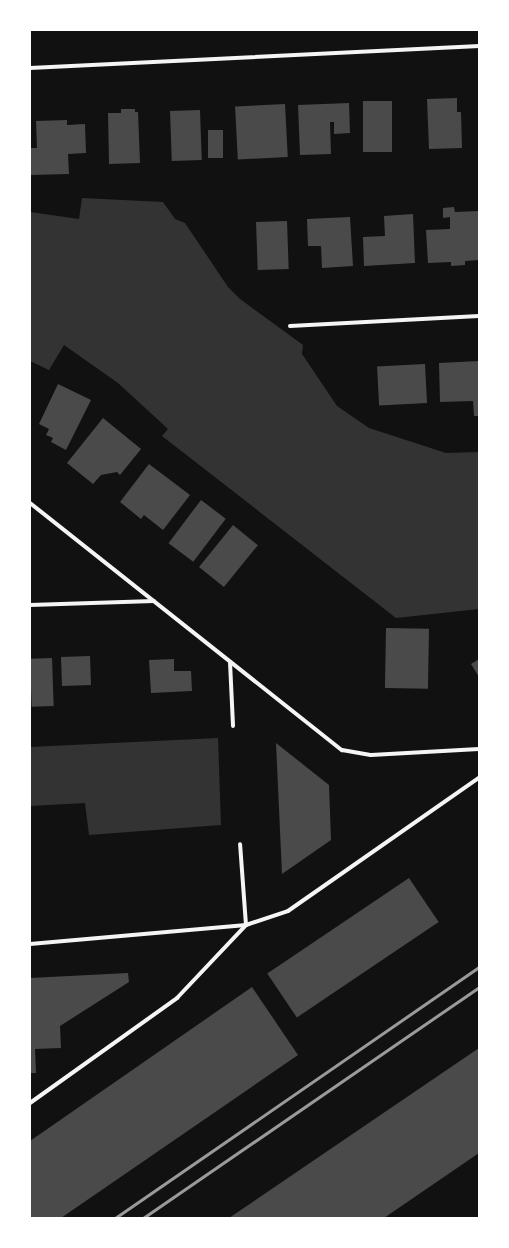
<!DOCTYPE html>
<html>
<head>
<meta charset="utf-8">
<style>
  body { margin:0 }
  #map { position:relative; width:509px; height:1248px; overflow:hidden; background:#111; font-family:Figtree,sans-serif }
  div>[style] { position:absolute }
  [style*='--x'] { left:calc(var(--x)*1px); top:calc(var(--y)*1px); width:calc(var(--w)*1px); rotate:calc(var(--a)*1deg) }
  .water>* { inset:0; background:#333 }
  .building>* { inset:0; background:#4a4a4a; transform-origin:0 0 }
  .minor>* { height:4px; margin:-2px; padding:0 2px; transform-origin:2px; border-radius:2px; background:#f5f5f5 }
  .rail>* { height:3px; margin:-1.5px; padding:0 1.5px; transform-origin:1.5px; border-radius:1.5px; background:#9a9a9a }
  span { translate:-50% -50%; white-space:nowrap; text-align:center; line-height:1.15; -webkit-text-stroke:3.5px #fff; paint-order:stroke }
  .frame { position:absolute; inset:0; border:31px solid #fff; pointer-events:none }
</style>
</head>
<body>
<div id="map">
  <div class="water">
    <i style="clip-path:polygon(82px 198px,163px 202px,175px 219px,185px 223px,228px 287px,240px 299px,303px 345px,302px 354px,337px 406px,369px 428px,446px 453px,479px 452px,479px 609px,396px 618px,162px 436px,168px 429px,118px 383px,64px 345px,49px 370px,30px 361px,30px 212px,79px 219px)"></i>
    <i style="clip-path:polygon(218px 738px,221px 825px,89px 835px,85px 803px,30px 806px,30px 747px)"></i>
  </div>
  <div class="building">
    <i style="clip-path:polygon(457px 98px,457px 112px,461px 112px,462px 148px,429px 149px,427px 99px)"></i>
    <i style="left:363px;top:101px;width:29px;height:51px"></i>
    <i style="clip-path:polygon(349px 103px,350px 133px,334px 134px,334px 122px,330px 122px,331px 154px,300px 155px,298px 105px)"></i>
    <i style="left:285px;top:104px;width:53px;height:50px;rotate:87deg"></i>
    <i style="clip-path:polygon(121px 109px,135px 109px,135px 112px,138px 112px,140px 163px,109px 164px,108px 113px,121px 113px)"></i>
    <i style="left:200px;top:110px;width:50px;height:30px;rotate:88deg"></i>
    <i style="clip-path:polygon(67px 120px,67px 125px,85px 124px,86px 153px,68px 154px,69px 174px,30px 175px,30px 148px,37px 148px,36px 121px)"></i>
    <i style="left:208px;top:130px;width:15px;height:28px"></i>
    <i style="clip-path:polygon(454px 207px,455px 212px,479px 211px,479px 260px,465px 261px,465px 265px,451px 266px,451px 262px,428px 263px,426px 230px,450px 229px,450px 217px,443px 218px,443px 208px)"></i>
    <i style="clip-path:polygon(413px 214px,415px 263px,364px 266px,363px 237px,385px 236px,384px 216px)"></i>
    <i style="clip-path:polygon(350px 217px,353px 266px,322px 268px,321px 246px,308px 246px,307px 219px)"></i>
    <i style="left:287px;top:221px;width:48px;height:31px;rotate:88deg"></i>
    <i style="clip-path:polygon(479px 361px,479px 416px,474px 416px,473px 401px,440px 402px,439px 363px)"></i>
    <i style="left:425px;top:364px;width:39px;height:48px;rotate:87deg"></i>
    <i style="clip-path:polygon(58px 384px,91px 400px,66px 450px,51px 442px,53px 438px,46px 435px,49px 429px,39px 424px)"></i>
    <i style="clip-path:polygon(103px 418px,141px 449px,120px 475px,117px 472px,101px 475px,93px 484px,67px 463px)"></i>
    <i style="clip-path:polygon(149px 464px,190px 495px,163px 530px,144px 515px,141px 519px,120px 502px)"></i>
    <i style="left:201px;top:500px;width:31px;height:54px;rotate:37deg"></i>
    <i style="left:233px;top:525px;width:32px;height:54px;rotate:39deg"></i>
    <i style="left:386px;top:628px;width:43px;height:60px;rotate:1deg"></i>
    <i style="left:90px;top:656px;width:29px;height:29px;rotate:88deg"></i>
    <i style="left:52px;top:658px;width:48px;height:22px;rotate:88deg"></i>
    <i style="clip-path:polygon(174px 659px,174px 671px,191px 671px,192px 691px,151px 693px,149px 660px)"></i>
    <i style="clip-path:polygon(479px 659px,479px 677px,471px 664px)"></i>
    <i style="clip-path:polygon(276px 743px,329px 785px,331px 840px,282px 874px)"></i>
    <i style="left:409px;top:878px;width:53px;height:171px;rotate:56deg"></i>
    <i style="clip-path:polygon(128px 973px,129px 982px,60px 1026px,61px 1048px,35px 1049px,36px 1073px,30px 1073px,30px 978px)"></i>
    <i style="clip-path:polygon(252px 987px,298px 1055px,61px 1218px,30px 1218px,30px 1141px)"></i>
    <i style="clip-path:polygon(479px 1048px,479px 1153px,384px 1218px,229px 1218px)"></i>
  </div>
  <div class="minor">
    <i style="--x:30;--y:68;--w:450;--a:-2.8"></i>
    <i style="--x:290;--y:326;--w:189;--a:-3"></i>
    <i style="--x:30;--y:503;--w:398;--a:38.4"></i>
    <i style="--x:342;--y:750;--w:29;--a:10"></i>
    <i style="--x:371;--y:755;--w:108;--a:-3.2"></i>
    <i style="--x:30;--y:605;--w:124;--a:-1.8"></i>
    <i style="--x:230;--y:662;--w:64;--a:87.3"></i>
    <i style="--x:30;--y:944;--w:217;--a:-5"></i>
    <i style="--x:246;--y:925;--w:81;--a:-94.2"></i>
    <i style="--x:30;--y:1103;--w:181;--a:-35.5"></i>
    <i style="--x:177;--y:998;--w:100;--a:-46.6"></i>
    <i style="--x:246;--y:925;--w:44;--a:-18.4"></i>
    <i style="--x:288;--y:911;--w:233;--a:-34.9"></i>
  </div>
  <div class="rail">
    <i style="--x:115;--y:1218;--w:442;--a:-34.6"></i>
    <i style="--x:143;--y:1218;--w:408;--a:-34.5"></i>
  </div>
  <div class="frame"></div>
</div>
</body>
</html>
